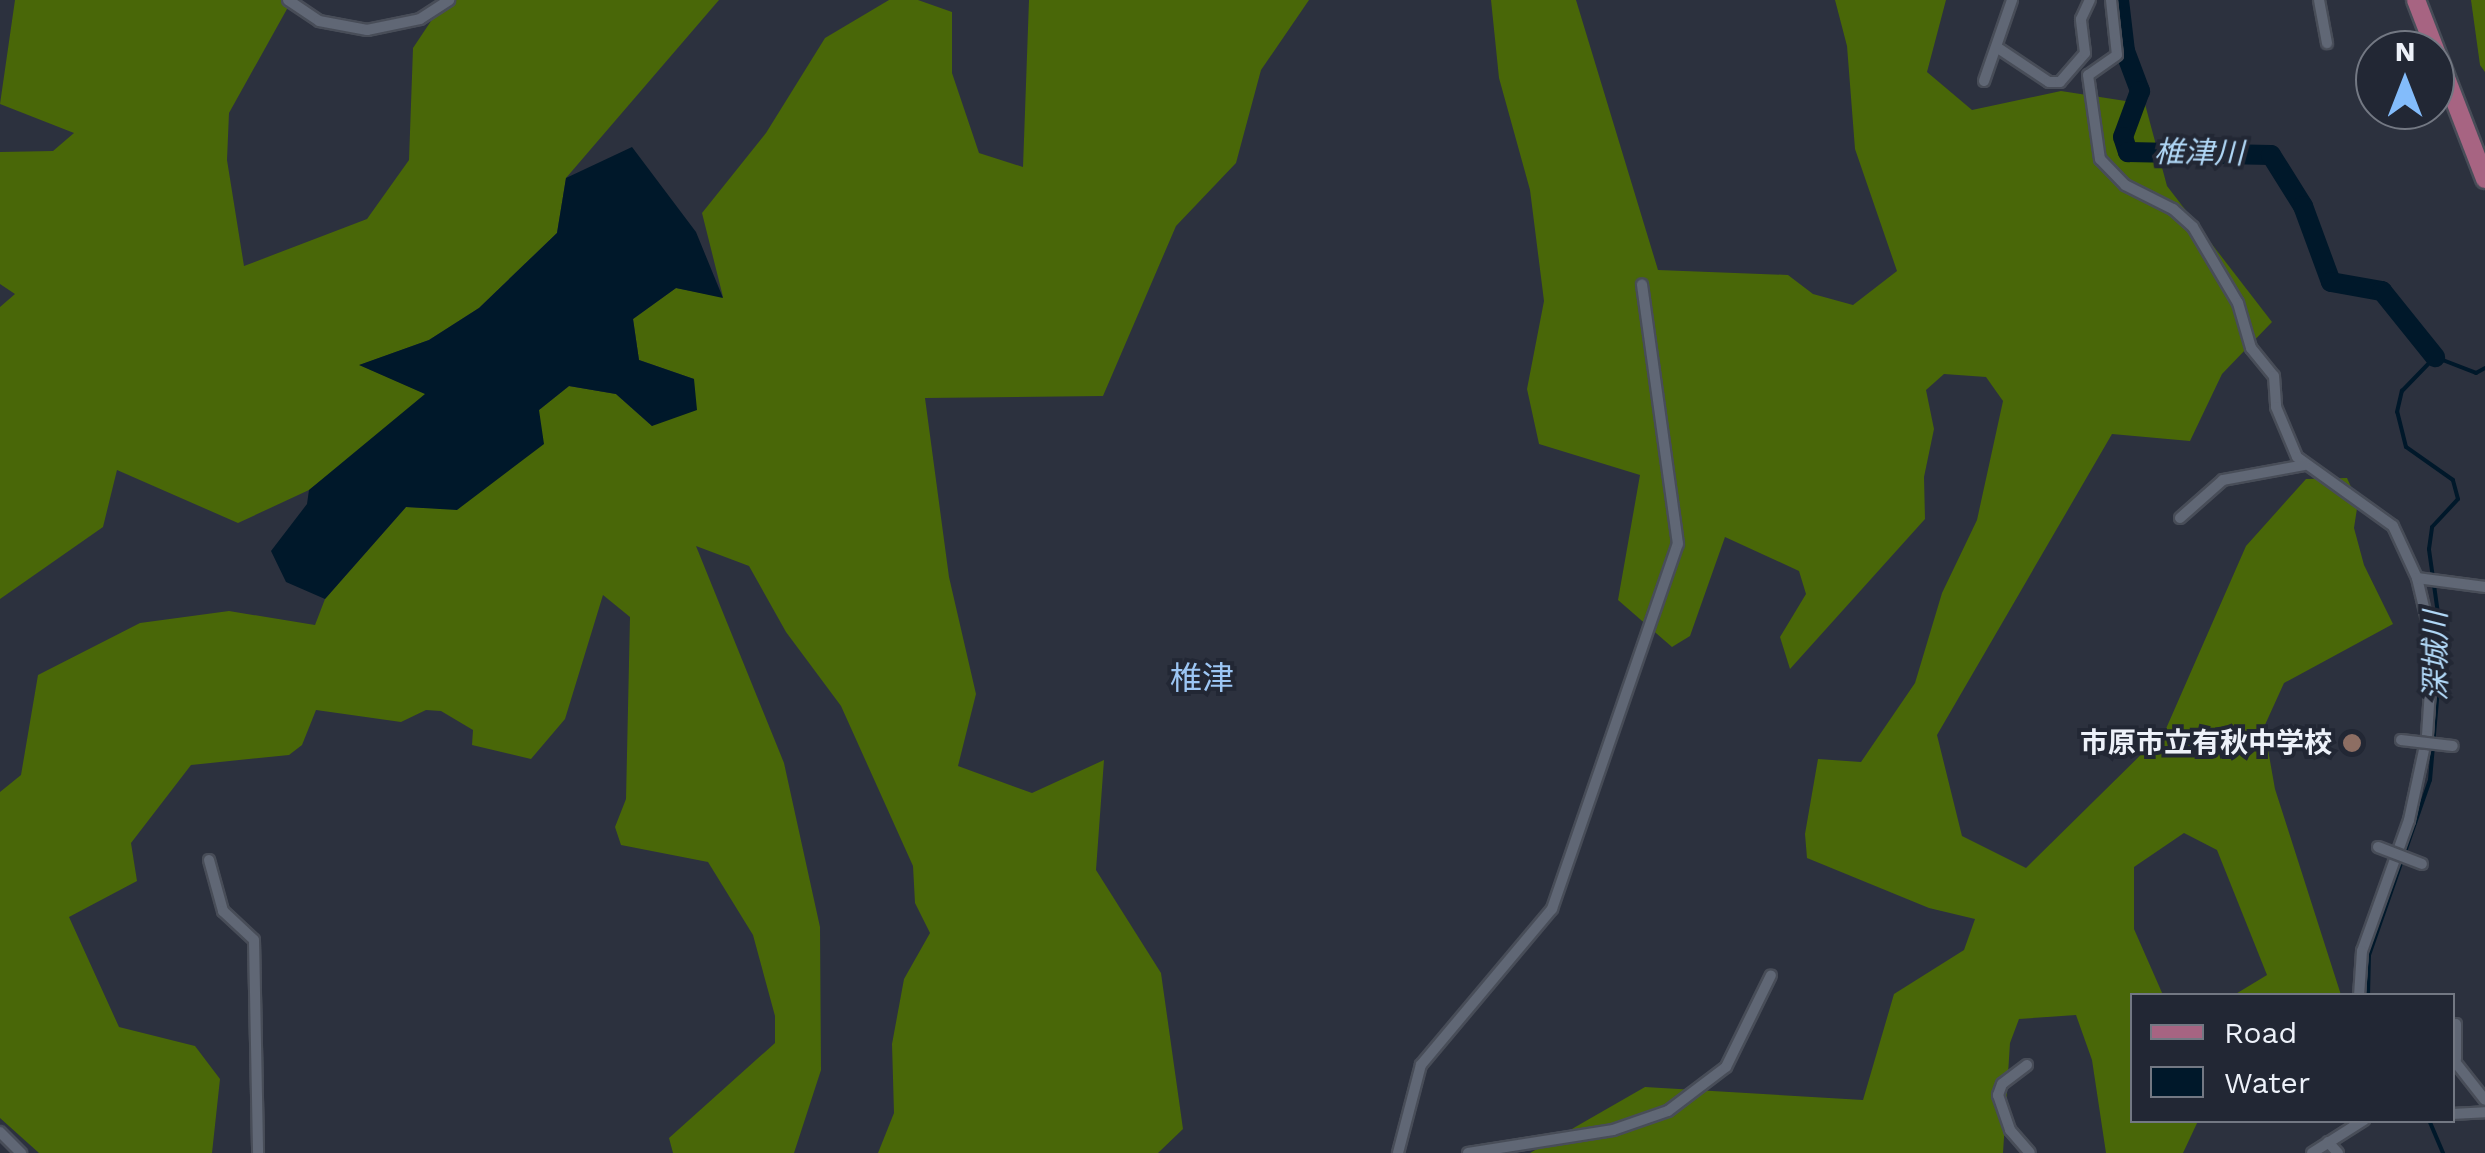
<!DOCTYPE html>
<html>
<head>
<meta charset="utf-8">
<style>
  body { margin:0 }
  #map { position:relative; width:2485px; height:1153px; overflow:hidden; background:#2c313e; font-family:"Work Sans","Noto Sans JP",sans-serif }
  div>[style] { position:absolute }
  [style*='--x'] { left:calc(var(--x)*1px); top:calc(var(--y)*1px); width:calc(var(--w)*1px); rotate:calc(var(--a)*1deg) }
  .forest>* { inset:0; background:#496708 }
  .water>* { inset:0; background:#00182a }
  .stream>* { height:4px; margin:-2px; padding:0 2px; transform-origin:2px; border-radius:2px; background:#00182a }
  .river>* { height:20px; margin:-10px; padding:0 10px; transform-origin:10px; border-radius:10px; background:#00182a }
  .roads { filter:drop-shadow(2px 0 #484d58) drop-shadow(-2px 0 #484d58) drop-shadow(0 2px #484d58) drop-shadow(0 -2px #484d58) }
  .minor>* { height:10px; margin:-5px; padding:0 5px; transform-origin:5px; border-radius:5px; background:#606775 }
  .primary>* { height:18px; margin:-9px; padding:0 9px; transform-origin:9px; border-radius:9px; background:#a76482 }
  .bridges { filter:drop-shadow(2px 0 #484d58) drop-shadow(-2px 0 #484d58) drop-shadow(0 2px #484d58) drop-shadow(0 -2px #484d58) }
  .minor-bridge>* { height:10px; margin:-5px; padding:0 5px; transform-origin:5px; border-radius:5px; background:#606775 }
  .dots>* { width:28px; height:28px; translate:-50% -50%; box-sizing:border-box; border:5px solid #222734; border-radius:50% }
  span { translate:-50% -50%; white-space:nowrap; text-align:center; line-height:1.15; -webkit-text-stroke:8px #222734; paint-order:stroke }
  .poi-label { font-size:28px; color:#edf1f9; font-weight:700 }
  .right { translate:-100% -50%; text-align:right }
  .water-label { font-size:30px; color:#b0d7f6; font-style:italic }
  .quarter-label { font-size:32px; color:#9cc6f4 }
  .legend { position:absolute; left:2130px; top:993px; width:325px; height:130px; box-sizing:border-box; background:#222734; border:2px solid #737883; margin:0; padding:12px 18px; list-style:none; font-size:30px; color:#edf1f9 }
  .legend li { display:flex; align-items:center; gap:20px; height:50px }
  .legend b { width:50px; border:2px solid #737883 }
  .north { position:absolute; left:2355px; top:30px; width:100px; height:100px; box-sizing:border-box; background:#222734; border:2px solid #737883; border-radius:50%; rotate:0deg; font-size:28px; font-weight:700; line-height:40px; text-align:center; color:#edf1f9 }
  .north::after { content:''; display:block; margin:auto; width:35px; height:45px; background:#83bcfb; clip-path:polygon(50% 0,100% 100%,50% 72%,0 100%) }
</style>
</head>
<body>
<div id="map">
  <div class="forest">
    <i style="clip-path:polygon(15px 0,292px 0,229px 113px,227px 160px,244px 266px,367px 219px,409px 160px,413px 48px,445px 0,719px 0,566px 178px,557px 233px,479px 308px,429px 340px,360px 365px,426px 394px,395px 423px,309px 490px,238px 523px,117px 470px,103px 527px,0 599px,0 307px,15px 294px,0 284px,0 152px,53px 151px,74px 133px,0 104px)"></i>
    <i style="clip-path:polygon(889px 0,918px 0,952px 12px,952px 73px,979px 153px,1023px 167px,1029px 0,1309px 0,1261px 70px,1236px 163px,1176px 226px,1103px 396px,925px 398px,949px 577px,976px 694px,958px 766px,1032px 793px,1104px 760px,1096px 870px,1161px 973px,1183px 1129px,1158px 1153px,878px 1153px,894px 1113px,892px 1044px,904px 979px,930px 933px,915px 903px,913px 866px,841px 706px,786px 632px,749px 566px,696px 546px,784px 763px,820px 927px,821px 1070px,794px 1153px,673px 1153px,669px 1138px,775px 1043px,775px 1016px,753px 935px,708px 862px,621px 845px,615px 827px,626px 799px,630px 617px,603px 595px,565px 719px,531px 759px,472px 745px,473px 730px,441px 711px,426px 710px,401px 722px,316px 710px,302px 745px,289px 755px,191px 765px,131px 843px,137px 881px,69px 917px,119px 1027px,195px 1046px,220px 1079px,212px 1153px,39px 1153px,0 1118px,0 792px,21px 775px,38px 675px,140px 623px,229px 611px,315px 625px,325px 599px,406px 507px,458px 509px,539px 410px,569px 386px,616px 394px,652px 426px,694px 379px,639px 360px,633px 319px,676px 288px,723px 297px,702px 213px,766px 133px,825px 38px)"></i>
    <i style="clip-path:polygon(1491px 0,1576px 0,1658px 270px,1788px 275px,1813px 294px,1853px 305px,1897px 271px,1855px 149px,1847px 46px,1835px 0,1946px 0,1927px 72px,1972px 110px,2061px 91px,2145px 104px,2167px 186px,2272px 322px,2222px 374px,2190px 441px,2112px 434px,1937px 735px,1962px 836px,2026px 868px,2165px 731px,2246px 546px,2306px 479px,2347px 478px,2358px 502px,2354px 528px,2364px 565px,2393px 624px,2284px 683px,2264px 727px,2275px 789px,2341px 995px,2234px 995px,2267px 975px,2217px 850px,2184px 833px,2134px 867px,2134px 929px,2163px 995px,2132px 996px,2132px 1120px,2198px 1121px,2183px 1153px,2106px 1153px,2092px 1060px,2076px 1015px,2019px 1019px,2010px 1043px,2003px 1153px,1530px 1153px,1645px 1087px,1863px 1100px,1894px 994px,1964px 950px,1975px 919px,1929px 908px,1807px 858px,1805px 834px,1818px 759px,1861px 762px,1915px 683px,1942px 593px,1977px 520px,2003px 401px,1986px 377px,1944px 374px,1926px 390px,1934px 429px,1924px 477px,1925px 519px,1790px 669px,1780px 637px,1806px 594px,1799px 571px,1725px 537px,1690px 636px,1672px 647px,1618px 600px,1640px 475px,1539px 444px,1527px 389px,1544px 301px,1530px 190px,1499px 78px)"></i>
    <i style="clip-path:polygon(2471px 0,2485px 0,2485px 72px,2480px 65px)"></i>
  </div>
  <div class="water">
    <i style="clip-path:polygon(632px 147px,696px 232px,723px 298px,676px 288px,633px 319px,639px 360px,694px 379px,697px 410px,652px 426px,616px 394px,569px 386px,539px 410px,544px 444px,457px 510px,406px 507px,325px 599px,286px 582px,271px 551px,307px 504px,309px 490px,425px 394px,359px 365px,429px 340px,479px 308px,557px 233px,566px 178px)"></i>
  </div>
  <div class="stream">
    <i style="--x:2368;--y:996;--w:41;--a:-88.6"></i>
    <i style="--x:2369;--y:955;--w:185;--a:-70.8"></i>
    <i style="--x:2430;--y:780;--w:139;--a:-85"></i>
    <i style="--x:2442;--y:642;--w:94;--a:-98"></i>
    <i style="--x:2429;--y:549;--w:22;--a:-82"></i>
    <i style="--x:2432;--y:527;--w:38;--a:-47"></i>
    <i style="--x:2458;--y:499;--w:20;--a:-105"></i>
    <i style="--x:2453;--y:480;--w:57;--a:-144.9"></i>
    <i style="--x:2406;--y:447;--w:36;--a:-104"></i>
    <i style="--x:2397;--y:412;--w:22;--a:-77"></i>
    <i style="--x:2402;--y:391;--w:47;--a:-45.9"></i>
    <i style="--x:2435;--y:357;--w:44;--a:21.3"></i>
    <i style="--x:2476;--y:373;--w:10;--a:-29"></i>
    <i style="--x:2429;--y:1120;--w:36;--a:67"></i>
  </div>
  <div class="river">
    <i style="--x:2119;--y:0;--w:51;--a:83.3"></i>
    <i style="--x:2125;--y:51;--w:43;--a:69.4"></i>
    <i style="--x:2140;--y:91;--w:49;--a:110.3"></i>
    <i style="--x:2123;--y:137;--w:16;--a:72"></i>
    <i style="--x:2128;--y:152;--w:143;--a:1.2"></i>
    <i style="--x:2271;--y:155;--w:60;--a:57.9"></i>
    <i style="--x:2303;--y:206;--w:81;--a:69.8"></i>
    <i style="--x:2331;--y:282;--w:52;--a:10"></i>
    <i style="--x:2382;--y:291;--w:85;--a:51.2"></i>
  </div>
  <div class="roads">
    <div class="minor">
      <i style="--x:288;--y:0;--w:37;--a:34"></i>
      <i style="--x:319;--y:21;--w:49;--a:10.6"></i>
      <i style="--x:367;--y:30;--w:54;--a:-11.7"></i>
      <i style="--x:420;--y:19;--w:35;--a:-33"></i>
      <i style="--x:2111;--y:0;--w:55;--a:83.8"></i>
      <i style="--x:2117;--y:55;--w:35;--a:145"></i>
      <i style="--x:2088;--y:75;--w:85;--a:81.9"></i>
      <i style="--x:2100;--y:159;--w:36;--a:46"></i>
      <i style="--x:2125;--y:185;--w:54;--a:26.6"></i>
      <i style="--x:2173;--y:209;--w:27;--a:42"></i>
      <i style="--x:2193;--y:227;--w:88;--a:59.4"></i>
      <i style="--x:2238;--y:303;--w:47;--a:73.9"></i>
      <i style="--x:2251;--y:348;--w:36;--a:51"></i>
      <i style="--x:2274;--y:376;--w:31;--a:86"></i>
      <i style="--x:2276;--y:407;--w:54;--a:67.2"></i>
      <i style="--x:2297;--y:457;--w:118;--a:35.7"></i>
      <i style="--x:2393;--y:526;--w:57;--a:65.2"></i>
      <i style="--x:2417;--y:578;--w:69;--a:76.6"></i>
      <i style="--x:2433;--y:645;--w:91;--a:93.8"></i>
      <i style="--x:2427;--y:736;--w:86;--a:102.1"></i>
      <i style="--x:2409;--y:820;--w:139;--a:109.7"></i>
      <i style="--x:2362;--y:951;--w:45;--a:93.8"></i>
      <i style="--x:2319;--y:0;--w:44;--a:79.5"></i>
      <i style="--x:1998;--y:48;--w:61;--a:33.7"></i>
      <i style="--x:2049;--y:82;--w:11;--a:0"></i>
      <i style="--x:2060;--y:82;--w:38;--a:-49"></i>
      <i style="--x:2085;--y:53;--w:34;--a:-97"></i>
      <i style="--x:2081;--y:19;--w:21;--a:-65"></i>
      <i style="--x:1984;--y:81;--w:86;--a:-70.9"></i>
      <i style="--x:2180;--y:518;--w:57;--a:-41.5"></i>
      <i style="--x:2223;--y:480;--w:83;--a:-10.4"></i>
      <i style="--x:2417;--y:578;--w:69;--a:7.5"></i>
      <i style="--x:209;--y:860;--w:53;--a:74.6"></i>
      <i style="--x:223;--y:911;--w:42;--a:43.1"></i>
      <i style="--x:254;--y:940;--w:213;--a:88.9"></i>
      <i style="--x:2456;--y:1024;--w:35;--a:90"></i>
      <i style="--x:2452;--y:1058;--w:53;--a:51.8"></i>
      <i style="--x:2027;--y:1065;--w:31;--a:143"></i>
      <i style="--x:2002;--y:1084;--w:12;--a:110"></i>
      <i style="--x:1998;--y:1095;--w:37;--a:71"></i>
      <i style="--x:2010;--y:1130;--w:30;--a:49"></i>
      <i style="--x:2452;--y:1114;--w:33;--a:-3"></i>
      <i style="--x:0;--y:1132;--w:30;--a:45"></i>
      <i style="--x:2328;--y:1142;--w:15;--a:48"></i>
      <i style="--x:1398;--y:1153;--w:91;--a:-75.4"></i>
      <i style="--x:1421;--y:1065;--w:204;--a:-50"></i>
      <i style="--x:1552;--y:909;--w:386;--a:-71"></i>
      <i style="--x:1678;--y:544;--w:262;--a:-97.9"></i>
      <i style="--x:1468;--y:1153;--w:147;--a:-9"></i>
      <i style="--x:1613;--y:1130;--w:58;--a:-19.1"></i>
      <i style="--x:1668;--y:1111;--w:73;--a:-37.2"></i>
      <i style="--x:1726;--y:1067;--w:102;--a:-63.9"></i>
      <i style="--x:2312;--y:1153;--w:62;--a:-32.4"></i>
    </div>
    <div class="primary">
      <i style="--x:2416;--y:0;--w:192;--a:68.9"></i>
    </div>
  </div>
  <div class="bridges">
    <div class="minor-bridge">
      <i style="--x:2401;--y:740;--w:52;--a:6.6"></i>
      <i style="--x:2378;--y:847;--w:47;--a:21.1"></i>
    </div>
  </div>
  <div class="dots">
    <i style="left:2352px;top:743px;background:#8d6e63"></i>
  </div>
  <div class="poi-label">
    <span class="right" style="left:2332px;top:743px">市原市立有秋中学校</span>
  </div>
  <div class="water-label">
    <span style="left:2199px;top:153px;rotate:1deg">椎津川</span>
    <span style="left:2436px;top:656px;rotate:-90deg">深城川</span>
  </div>
  <div class="quarter-label">
    <span style="left:1202px;top:678px">椎津</span>
  </div>
  <ul class="legend">
  <li><b style="height:12px;background:#a76482"></b>Road</li>
  <li><b style="height:28px;background:#00182a"></b>Water</li>
  </ul>
  <div class="north">N</div>
</div>
</body>
</html>
